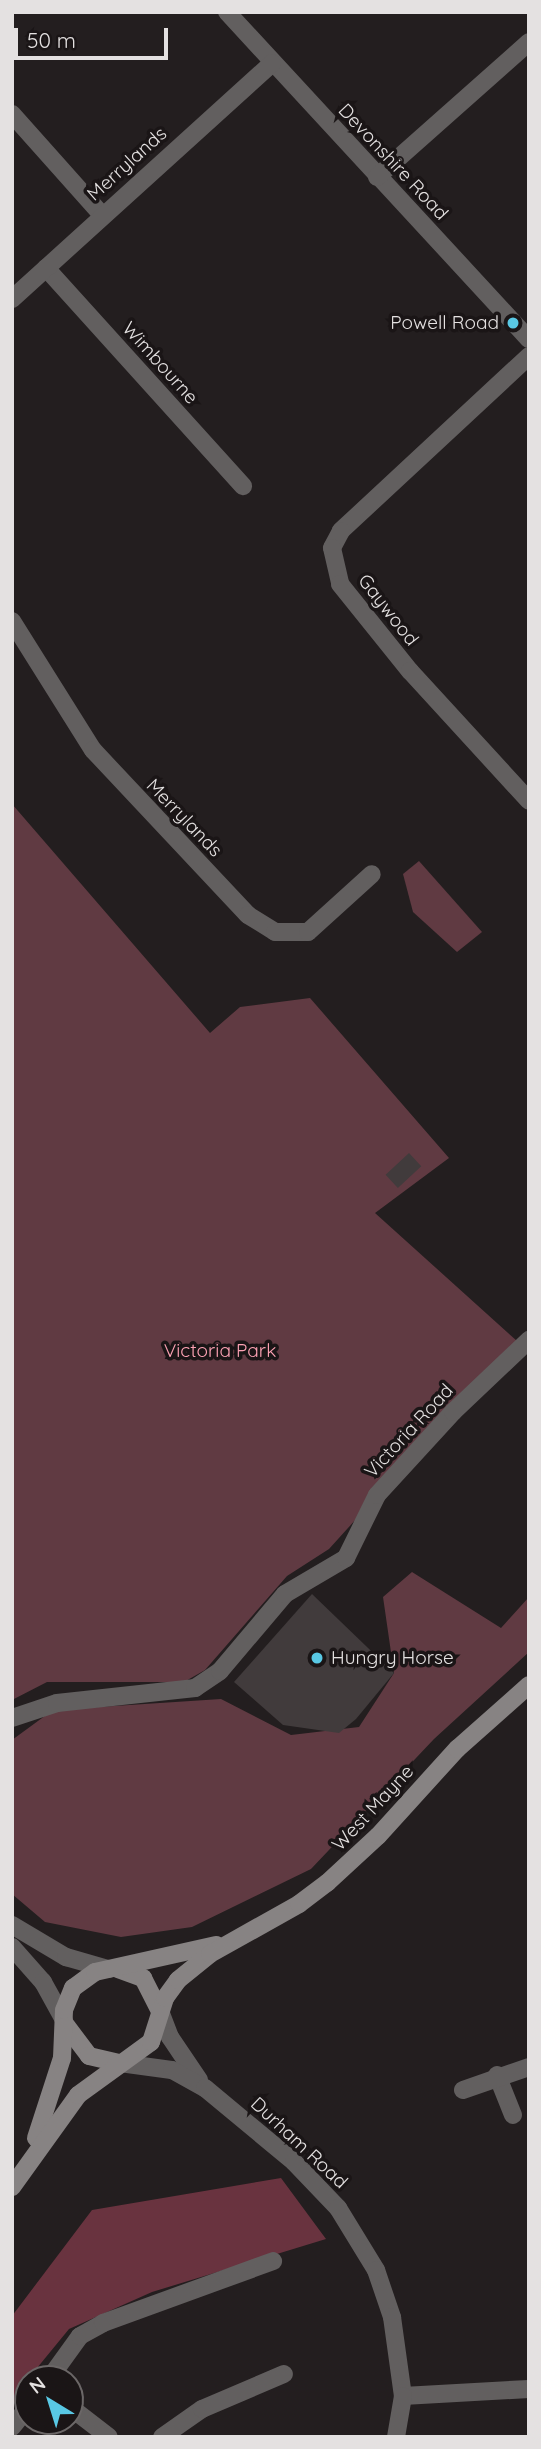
<!DOCTYPE html>
<html>
<head>
<meta charset="utf-8">
<style>
  body { margin:0 }
  #map { position:relative; width:541px; height:2449px; overflow:hidden; background:#231e1f; font-family:Quicksand,sans-serif }
  div>[style] { position:absolute }
  [style*='--x'] { left:calc(var(--x)*1px); top:calc(var(--y)*1px); width:calc(var(--w)*1px); rotate:calc(var(--a)*1deg) }
  .green>* { inset:0; background:#603a42 }
  .forest>* { inset:0; background:#69333f }
  .building>* { inset:0; background:#413b3c; transform-origin:0 0 }
  .minor>* { height:18px; margin:-9px; padding:0 9px; transform-origin:9px; border-radius:9px; background:#625f5f }
  .tertiary>* { height:18px; margin:-9px; padding:0 9px; transform-origin:9px; border-radius:9px; background:#625f5f }
  .secondary>* { height:18px; margin:-9px; padding:0 9px; transform-origin:9px; border-radius:9px; background:#878383 }
  .dots>* { width:19px; height:19px; translate:-50% -50%; box-sizing:border-box; border:4px solid #1a1516; border-radius:50% }
  span { translate:-50% -50%; white-space:nowrap; text-align:center; line-height:1.15; -webkit-text-stroke:7px #1a1516; paint-order:stroke }
  .street-label { font-size:19px; color:#e4e1e1 }
  .poi-label { font-size:19px; color:#e4e1e1 }
  .right { translate:-100% -50%; text-align:right }
  .left { translate:0 -50%; text-align:left }
  .park-label { font-size:19px; color:#fda2b4 }
  .frame { position:absolute; inset:0; border:14px solid #e4e1e1; pointer-events:none }
  .north { position:absolute; left:14px; top:2365px; width:70px; height:70px; box-sizing:border-box; background:#1a1516; border:2px solid #6b6767; border-radius:50%; rotate:322deg; font-size:19px; font-weight:700; line-height:28px; text-align:center; color:#e4e1e1 }
  .north::after { content:''; display:block; margin:auto; width:24px; height:32px; background:#59c8e4; clip-path:polygon(50% 0,100% 100%,50% 72%,0 100%) }
  .scale { position:absolute; left:14px; top:28px; width:154px; height:32px; box-sizing:border-box; border:4px solid #e4e1e1; border-top:0; padding-left:9px; font-size:21px; line-height:24px; white-space:nowrap; color:#e4e1e1; -webkit-text-stroke:5px #1a1516; paint-order:stroke }
</style>
</head>
<body>
<div id="map">
  <div class="green">
    <i style="clip-path:polygon(12px 804px,210px 1033px,240px 1007px,310px 998px,449px 1158px,375px 1213px,517px 1341px,329px 1549px,287px 1576px,205px 1670px,184px 1682px,47px 1682px,12px 1700px)"></i>
    <i style="clip-path:polygon(419px 861px,482px 932px,457px 952px,413px 912px,403px 874px)"></i>
    <i style="clip-path:polygon(412px 1572px,501px 1628px,529px 1597px,529px 1652px,434px 1739px,311px 1869px,192px 1927px,121px 1937px,45px 1922px,12px 1894px,12px 1740px,53px 1710px,221px 1699px,291px 1735px,359px 1727px,394px 1673px,383px 1597px)"></i>
  </div>
  <div class="forest">
    <i style="clip-path:polygon(281px 2178px,326px 2239px,152px 2292px,69px 2329px,28px 2379px,12px 2407px,12px 2316px,92px 2210px)"></i>
  </div>
  <div class="building">
    <i style="left:409px;top:1153px;width:18px;height:32px;rotate:47deg"></i>
    <i style="clip-path:polygon(312px 1594px,394px 1673px,356px 1719px,339px 1733px,283px 1725px,234px 1682px)"></i>
  </div>
  <div class="minor">
    <i style="--x:227;--y:12;--w:445;--a:47.3"></i>
    <i style="--x:12;--y:114;--w:135;--a:48.3"></i>
    <i style="--x:377;--y:177;--w:203;--a:-41.6"></i>
    <i style="--x:46;--y:268;--w:294;--a:47.9"></i>
    <i style="--x:12;--y:299;--w:351;--a:-42.2"></i>
    <i style="--x:529;--y:356;--w:257;--a:137.1"></i>
    <i style="--x:341;--y:531;--w:19;--a:118"></i>
    <i style="--x:332;--y:548;--w:37;--a:77"></i>
    <i style="--x:340;--y:584;--w:112;--a:51.2"></i>
    <i style="--x:410;--y:671;--w:176;--a:47.5"></i>
    <i style="--x:12;--y:621;--w:152;--a:57.9"></i>
    <i style="--x:93;--y:750;--w:226;--a:46.8"></i>
    <i style="--x:248;--y:915;--w:32;--a:32"></i>
    <i style="--x:275;--y:932;--w:33;--a:0"></i>
    <i style="--x:308;--y:932;--w:86;--a:-42.2"></i>
    <i style="--x:12;--y:1718;--w:47;--a:-18.4"></i>
    <i style="--x:57;--y:1703;--w:139;--a:-6.2"></i>
    <i style="--x:195;--y:1688;--w:30;--a:-34"></i>
    <i style="--x:220;--y:1671;--w:101;--a:-49.8"></i>
    <i style="--x:285;--y:1594;--w:71;--a:-30.5"></i>
    <i style="--x:346;--y:1558;--w:70;--a:-63.8"></i>
    <i style="--x:377;--y:1495;--w:113;--a:-47.5"></i>
    <i style="--x:453;--y:1412;--w:105;--a:-43.5"></i>
    <i style="--x:497;--y:2075;--w:43;--a:68.2"></i>
    <i style="--x:463;--y:2090;--w:70;--a:-19.2"></i>
    <i style="--x:49;--y:2379;--w:53;--a:-54.2"></i>
    <i style="--x:80;--y:2336;--w:26;--a:-29"></i>
    <i style="--x:103;--y:2323;--w:181;--a:-20"></i>
    <i style="--x:403;--y:2396;--w:126;--a:-3.2"></i>
    <i style="--x:70;--y:2407;--w:49;--a:37.6"></i>
    <i style="--x:12;--y:2427;--w:26;--a:-51"></i>
    <i style="--x:162;--y:2437;--w:49;--a:-35"></i>
    <i style="--x:202;--y:2409;--w:89;--a:-23.1"></i>
  </div>
  <div class="tertiary">
    <i style="--x:12;--y:1925;--w:63;--a:30.7"></i>
    <i style="--x:66;--y:1957;--w:44;--a:15.9"></i>
    <i style="--x:12;--y:1947;--w:47;--a:48.5"></i>
    <i style="--x:43;--y:1982;--w:43;--a:61.1"></i>
    <i style="--x:160;--y:2011;--w:28;--a:69"></i>
    <i style="--x:170;--y:2037;--w:52;--a:56"></i>
    <i style="--x:120;--y:2063;--w:52;--a:7.7"></i>
    <i style="--x:172;--y:2070;--w:38;--a:29"></i>
    <i style="--x:205;--y:2088;--w:116;--a:39.7"></i>
    <i style="--x:294;--y:2162;--w:64;--a:46.3"></i>
    <i style="--x:338;--y:2208;--w:73;--a:58.5"></i>
    <i style="--x:376;--y:2270;--w:50;--a:71.2"></i>
    <i style="--x:392;--y:2317;--w:80;--a:82.1"></i>
    <i style="--x:403;--y:2396;--w:42;--a:99.7"></i>
  </div>
  <div class="secondary">
    <i style="--x:118;--y:1969;--w:27;--a:20"></i>
    <i style="--x:143;--y:1978;--w:37;--a:63"></i>
    <i style="--x:65;--y:2024;--w:40;--a:53"></i>
    <i style="--x:89;--y:2056;--w:32;--a:13"></i>
    <i style="--x:36;--y:2138;--w:84;--a:-72"></i>
    <i style="--x:62;--y:2058;--w:48;--a:-87.6"></i>
    <i style="--x:64;--y:2010;--w:24;--a:-68"></i>
    <i style="--x:73;--y:1988;--w:27;--a:-36"></i>
    <i style="--x:95;--y:1972;--w:124;--a:-12.6"></i>
    <i style="--x:12;--y:2187;--w:113;--a:-54.3"></i>
    <i style="--x:78;--y:2095;--w:90;--a:-36"></i>
    <i style="--x:151;--y:2042;--w:46;--a:-72.3"></i>
    <i style="--x:165;--y:1998;--w:22;--a:-54"></i>
    <i style="--x:178;--y:1980;--w:41;--a:-39.1"></i>
    <i style="--x:210;--y:1954;--w:102;--a:-29.3"></i>
    <i style="--x:299;--y:1904;--w:35;--a:-37"></i>
    <i style="--x:327;--y:1883;--w:69;--a:-42.7"></i>
    <i style="--x:378;--y:1836;--w:118;--a:-47.8"></i>
    <i style="--x:457;--y:1749;--w:96;--a:-41.6"></i>
  </div>
  <div class="dots">
    <i style="left:513px;top:323px;background:#59c8e4"></i>
    <i style="left:317px;top:1658px;background:#59c8e4"></i>
  </div>
  <div class="street-label">
    <span style="left:393px;top:162px;rotate:47deg">Devonshire Road</span>
    <span style="left:127px;top:164px;rotate:-42deg">Merrylands</span>
    <span style="left:160px;top:363px;rotate:48deg">Wimbourne</span>
    <span style="left:388px;top:610px;rotate:52deg">Gaywood</span>
    <span style="left:184px;top:818px;rotate:46deg">Merrylands</span>
    <span style="left:409px;top:1431px;rotate:-47deg">Victoria Road</span>
    <span style="left:373px;top:1808px;rotate:-47deg">West Mayne</span>
    <span style="left:299px;top:2143px;rotate:43deg">Durham Road</span>
  </div>
  <div class="poi-label">
    <span class="right" style="left:499px;top:323px">Powell Road</span>
    <span class="left" style="left:331px;top:1658px">Hungry Horse</span>
  </div>
  <div class="park-label">
    <span style="left:220px;top:1351px">Victoria Park</span>
  </div>
  <div class="frame"></div>
  <div class="north">N</div>
  <div class="scale">50 m</div>
</div>
</body>
</html>
